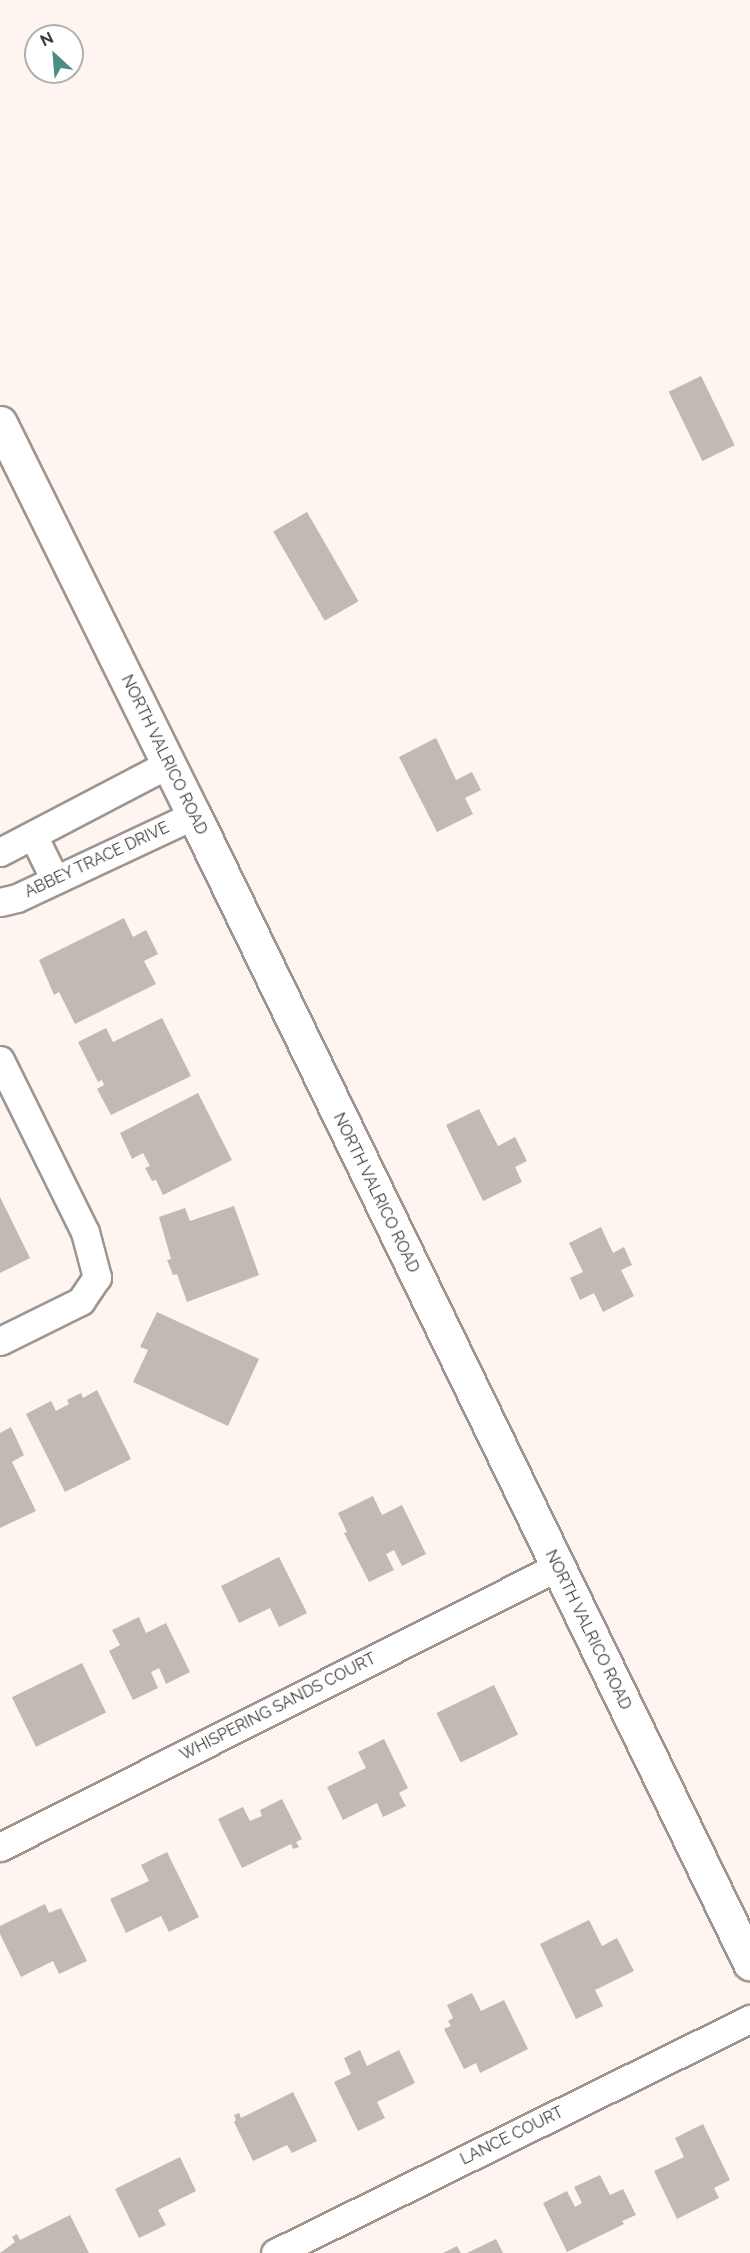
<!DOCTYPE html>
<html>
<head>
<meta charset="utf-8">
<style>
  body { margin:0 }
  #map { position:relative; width:750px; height:2253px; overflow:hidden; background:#fff5f0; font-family:Raleway,sans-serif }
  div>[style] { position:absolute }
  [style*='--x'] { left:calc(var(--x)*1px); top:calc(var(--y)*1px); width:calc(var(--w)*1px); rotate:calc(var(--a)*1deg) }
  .building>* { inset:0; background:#c1b9b3; transform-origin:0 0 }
  .roads { filter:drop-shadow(2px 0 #9e9590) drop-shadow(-2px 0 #9e9590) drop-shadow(0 2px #9e9590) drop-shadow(0 -2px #9e9590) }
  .minor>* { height:27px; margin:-13.5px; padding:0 13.5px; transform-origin:13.5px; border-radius:13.5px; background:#fff }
  .tertiary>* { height:33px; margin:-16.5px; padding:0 16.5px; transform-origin:16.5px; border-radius:16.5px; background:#fff }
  span { translate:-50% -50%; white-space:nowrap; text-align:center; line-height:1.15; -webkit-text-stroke:4.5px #fff; paint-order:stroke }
  .street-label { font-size:16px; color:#3e3a38 }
  .north { position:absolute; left:24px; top:24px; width:60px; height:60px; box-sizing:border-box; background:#fff; border:2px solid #b2b0af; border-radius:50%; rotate:334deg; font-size:16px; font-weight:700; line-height:24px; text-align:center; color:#3e3a38 }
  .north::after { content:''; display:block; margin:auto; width:21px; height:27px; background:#4a8e83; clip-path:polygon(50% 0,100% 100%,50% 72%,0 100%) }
</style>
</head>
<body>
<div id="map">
  <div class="building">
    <i style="left:701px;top:376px;width:77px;height:36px;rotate:64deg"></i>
    <i style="left:307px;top:512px;width:103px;height:39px;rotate:60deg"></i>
    <i style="clip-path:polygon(436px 738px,456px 780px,472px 772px,481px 790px,465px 798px,473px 814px,437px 832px,399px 757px)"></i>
    <i style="clip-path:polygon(124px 918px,133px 937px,146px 930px,158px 954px,144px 961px,156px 984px,75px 1024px,59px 992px,54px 995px,39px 960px)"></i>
    <i style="clip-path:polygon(162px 1018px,191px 1076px,111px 1115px,97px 1089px,104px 1085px,102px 1080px,98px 1082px,78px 1042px,106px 1028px,113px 1042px)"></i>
    <i style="clip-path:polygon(198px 1093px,232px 1160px,163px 1195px,156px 1180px,152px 1181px,145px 1168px,150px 1166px,143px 1153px,132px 1159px,120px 1133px)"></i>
    <i style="clip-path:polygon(479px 1109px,498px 1146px,515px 1137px,527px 1161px,515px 1167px,522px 1182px,483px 1201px,446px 1125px)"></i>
    <i style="clip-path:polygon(0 1197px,30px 1258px,0 1273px)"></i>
    <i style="clip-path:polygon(234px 1206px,259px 1275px,187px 1302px,177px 1274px,173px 1275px,167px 1260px,171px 1259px,159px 1217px,185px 1208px,190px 1221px)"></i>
    <i style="clip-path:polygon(601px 1227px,613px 1253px,624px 1247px,632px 1265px,621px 1270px,634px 1296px,603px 1312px,594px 1293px,580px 1300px,570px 1278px,583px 1272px,569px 1243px)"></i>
    <i style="clip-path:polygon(157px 1312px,259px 1359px,228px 1426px,133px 1382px,148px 1350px,140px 1347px)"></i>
    <i style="clip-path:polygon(97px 1390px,131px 1459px,65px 1492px,26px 1414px,51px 1401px,56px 1411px,69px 1404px,67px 1400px,81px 1393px,83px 1398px)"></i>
    <i style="clip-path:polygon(11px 1427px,24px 1455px,12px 1462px,36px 1511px,0 1528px,0 1433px)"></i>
    <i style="clip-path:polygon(373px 1496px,382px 1515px,402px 1505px,426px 1554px,402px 1566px,394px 1550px,386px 1554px,394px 1570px,369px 1582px,344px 1533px,347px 1532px,338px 1513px)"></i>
    <i style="clip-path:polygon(279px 1557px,307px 1613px,279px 1627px,270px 1608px,239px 1623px,221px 1586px)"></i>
    <i style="clip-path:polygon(139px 1617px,146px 1633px,166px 1623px,190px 1672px,166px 1684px,159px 1668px,151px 1672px,158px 1688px,133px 1700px,109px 1651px,120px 1645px,112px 1630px)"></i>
    <i style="left:82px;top:1663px;width:55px;height:78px;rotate:64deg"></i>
    <i style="left:494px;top:1685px;width:55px;height:64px;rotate:64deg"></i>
    <i style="clip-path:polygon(384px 1739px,408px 1788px,399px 1793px,406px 1806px,383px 1817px,377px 1803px,343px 1820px,327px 1787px,366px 1768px,358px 1752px)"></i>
    <i style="clip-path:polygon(282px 1799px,302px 1839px,296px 1842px,299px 1847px,293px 1849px,291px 1844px,242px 1868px,218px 1819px,243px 1807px,250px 1821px,262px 1816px,260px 1810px)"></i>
    <i style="clip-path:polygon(167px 1852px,199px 1917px,169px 1932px,161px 1916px,126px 1933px,110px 1899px,149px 1881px,141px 1865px)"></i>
    <i style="clip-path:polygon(45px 1904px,49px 1913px,61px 1908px,87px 1961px,59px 1974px,53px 1961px,21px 1977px,0 1934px,0 1926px)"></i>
    <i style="clip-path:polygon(589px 1920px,602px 1946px,617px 1938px,634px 1971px,595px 1990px,603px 2006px,576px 2019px,540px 1944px)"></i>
    <i style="clip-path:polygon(472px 1993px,481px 2011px,504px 2000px,528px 2049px,480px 2073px,476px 2063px,464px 2069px,444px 2029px,451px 2026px,448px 2021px,453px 2018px,447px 2005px)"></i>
    <i style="clip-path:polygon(360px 2050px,367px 2066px,399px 2050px,415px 2083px,377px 2102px,385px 2118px,358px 2131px,334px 2082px,351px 2074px,344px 2058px)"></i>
    <i style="clip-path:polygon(293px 2092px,317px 2141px,292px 2153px,287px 2145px,253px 2161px,234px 2122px,236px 2120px,234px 2115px,239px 2113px,241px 2118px)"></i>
    <i style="clip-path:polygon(703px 2124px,730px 2180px,714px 2188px,719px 2198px,677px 2219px,654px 2171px,684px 2157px,675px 2138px)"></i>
    <i style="clip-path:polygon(180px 2157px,196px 2191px,158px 2210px,166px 2225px,139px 2238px,115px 2189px)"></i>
    <i style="clip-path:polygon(600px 2175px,610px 2195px,623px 2189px,636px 2215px,622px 2221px,624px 2224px,567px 2252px,543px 2203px,567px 2191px,575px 2207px,582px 2203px,574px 2187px)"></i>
    <i style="clip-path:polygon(70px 2215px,89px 2253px,0 2253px,15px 2242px,12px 2237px,17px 2234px,20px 2240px)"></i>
    <i style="clip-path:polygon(496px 2239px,503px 2253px,467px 2253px)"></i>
    <i style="clip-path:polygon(457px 2246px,461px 2253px,443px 2253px)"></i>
  </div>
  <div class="roads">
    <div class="minor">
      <i style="--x:33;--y:835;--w:50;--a:63.9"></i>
      <i style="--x:0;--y:852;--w:190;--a:-27.6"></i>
      <i style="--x:0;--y:902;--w:17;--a:-13"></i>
      <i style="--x:17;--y:898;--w:195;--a:-25.1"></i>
      <i style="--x:0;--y:1060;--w:192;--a:63.7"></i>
      <i style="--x:85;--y:1232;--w:47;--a:75.1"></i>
      <i style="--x:97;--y:1277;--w:29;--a:124"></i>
      <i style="--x:81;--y:1301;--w:90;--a:153.7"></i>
      <i style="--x:0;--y:1847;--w:623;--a:-26.69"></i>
      <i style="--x:275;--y:2253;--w:530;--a:-26.23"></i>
    </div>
    <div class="tertiary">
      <i style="--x:0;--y:423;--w:437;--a:63.7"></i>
      <i style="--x:194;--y:815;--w:1276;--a:64.16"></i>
    </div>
  </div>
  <div class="street-label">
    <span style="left:164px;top:755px;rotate:64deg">NORTH VALRICO ROAD</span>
    <span style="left:97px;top:860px;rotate:-25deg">ABBEY TRACE DRIVE</span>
    <span style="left:376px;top:1193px;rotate:64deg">NORTH VALRICO ROAD</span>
    <span style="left:588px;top:1630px;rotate:64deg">NORTH VALRICO ROAD</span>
    <span style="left:278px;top:1707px;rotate:-27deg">WHISPERING SANDS COURT</span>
    <span style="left:512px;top:2136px;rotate:-26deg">LANCE COURT</span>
  </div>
  <div class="north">N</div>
</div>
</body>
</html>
